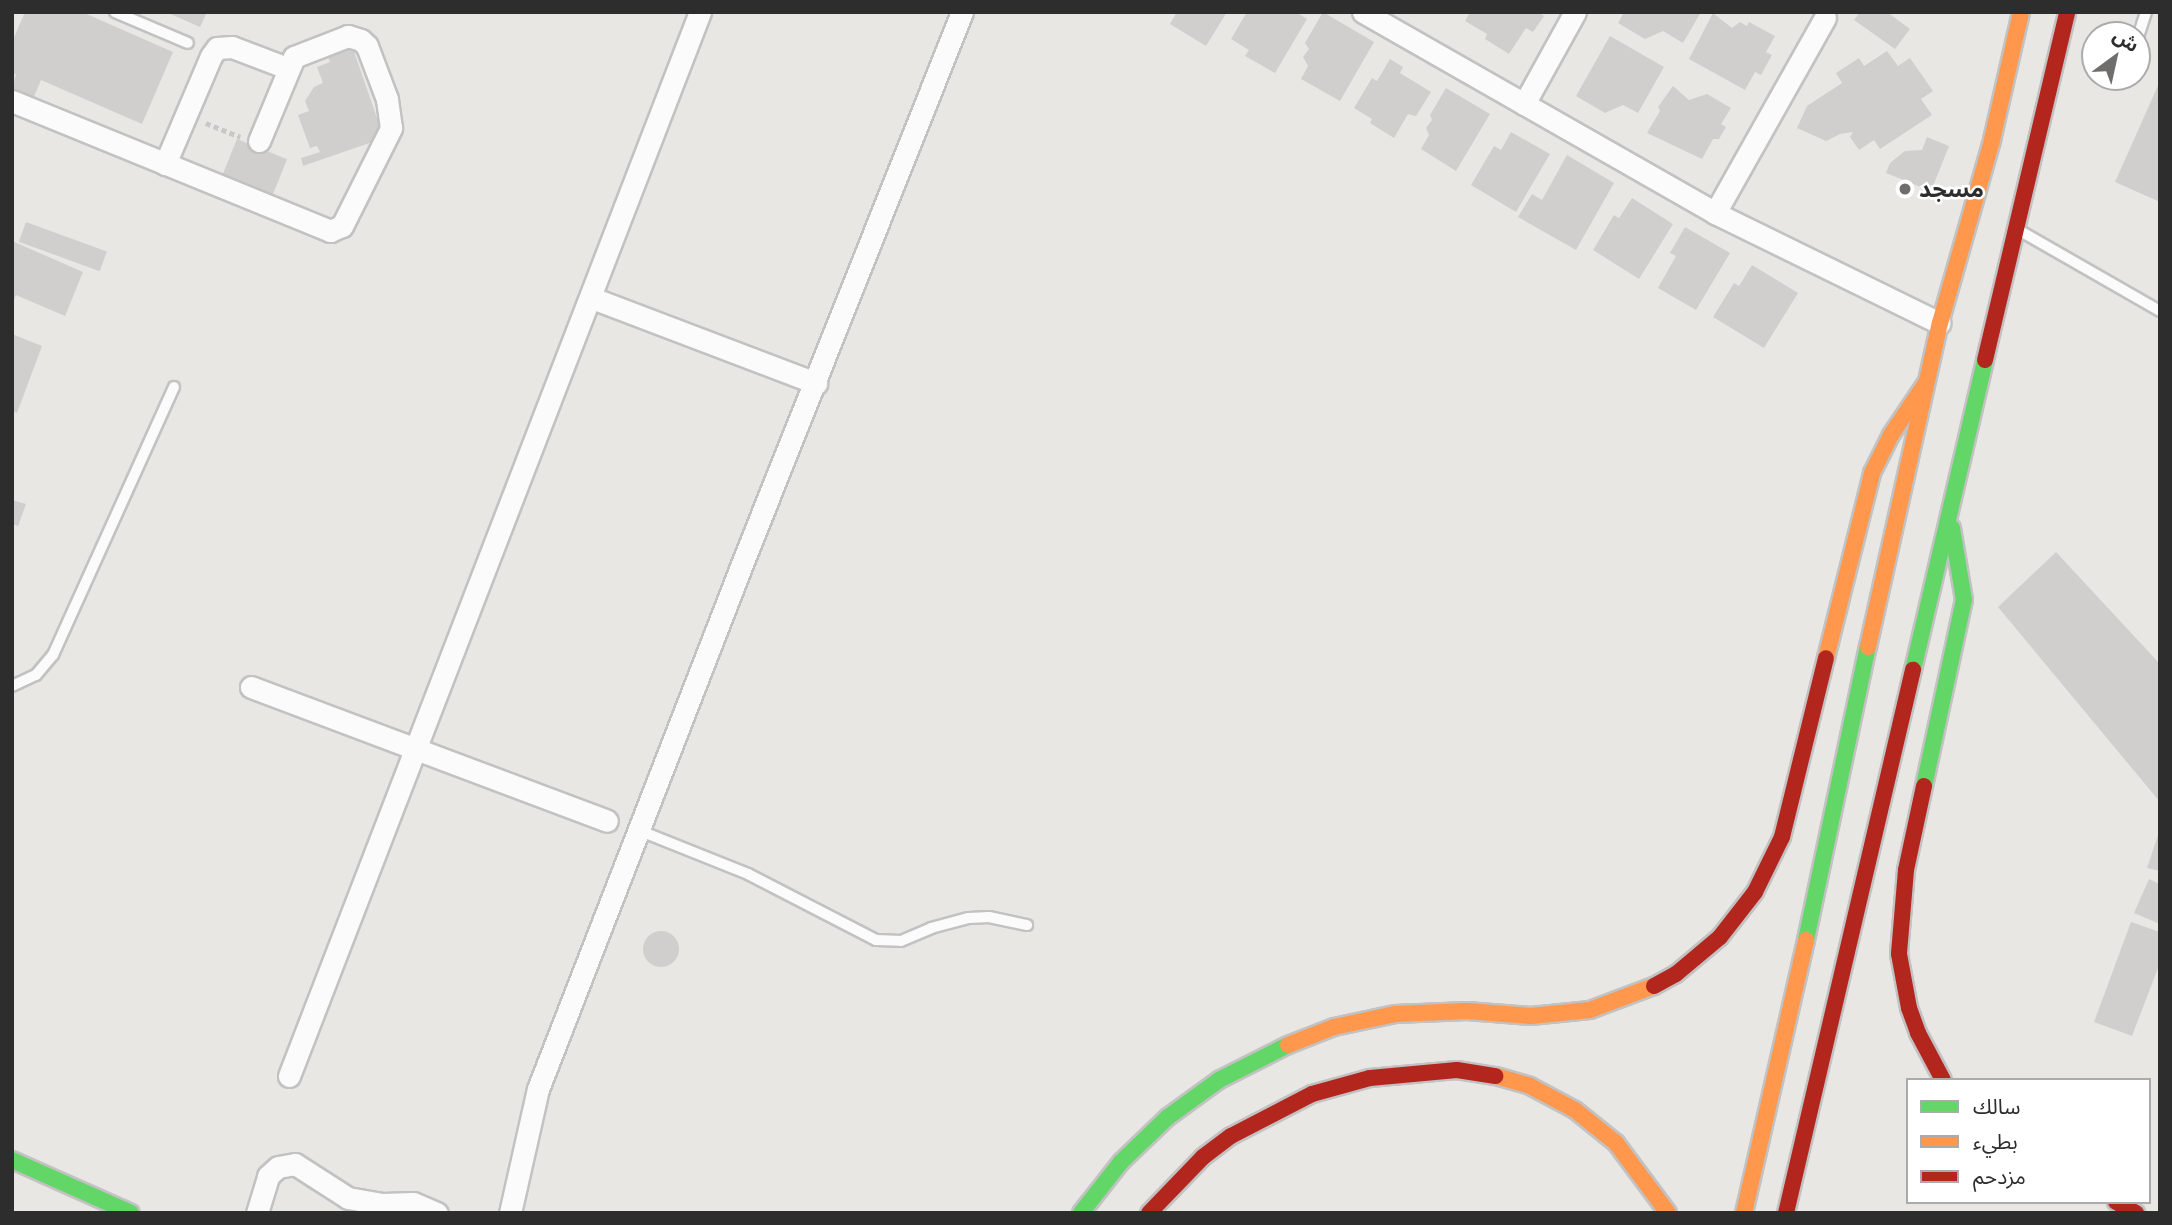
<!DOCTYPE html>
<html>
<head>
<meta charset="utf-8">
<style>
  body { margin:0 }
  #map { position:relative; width:2172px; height:1225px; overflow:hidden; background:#e9e7e4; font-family:Ubuntu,"Noto Sans Arabic",sans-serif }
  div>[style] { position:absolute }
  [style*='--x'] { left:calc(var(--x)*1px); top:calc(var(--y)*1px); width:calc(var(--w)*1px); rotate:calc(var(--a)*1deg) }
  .building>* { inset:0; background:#d1cfcd; transform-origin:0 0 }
  .round { border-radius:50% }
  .path>* { height:4.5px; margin-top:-2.25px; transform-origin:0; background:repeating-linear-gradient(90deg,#c8c8c8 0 5px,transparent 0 8.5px) }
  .roads { filter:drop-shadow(2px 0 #c2c2c2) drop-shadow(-2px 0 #c2c2c2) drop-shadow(0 2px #c2c2c2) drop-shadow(0 -2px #c2c2c2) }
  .lane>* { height:10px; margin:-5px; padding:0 5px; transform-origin:5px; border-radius:5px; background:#fcfbfb }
  .street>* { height:21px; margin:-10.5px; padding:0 10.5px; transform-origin:10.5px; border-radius:10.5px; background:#fcfbfb }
  .fast>* { height:16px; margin:-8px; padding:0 8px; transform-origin:8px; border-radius:8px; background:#63d668 }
  .slow>* { height:16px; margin:-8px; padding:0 8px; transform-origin:8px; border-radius:8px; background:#ff974d }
  .jam>* { height:16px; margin:-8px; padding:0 8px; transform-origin:8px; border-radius:8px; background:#b3261e }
  .dots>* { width:19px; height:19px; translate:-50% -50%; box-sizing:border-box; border:4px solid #fff; border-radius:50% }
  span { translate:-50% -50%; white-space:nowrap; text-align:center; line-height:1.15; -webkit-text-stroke:5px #fff; paint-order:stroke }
  .poi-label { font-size:23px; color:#2d2d2d; font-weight:700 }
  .left { translate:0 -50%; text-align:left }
  .frame { position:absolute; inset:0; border:14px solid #2d2d2d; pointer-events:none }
  .legend { position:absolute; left:1906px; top:1078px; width:245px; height:126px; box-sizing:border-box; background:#fff; border:2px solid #ababab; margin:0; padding:9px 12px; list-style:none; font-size:21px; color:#2d2d2d }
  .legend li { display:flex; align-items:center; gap:14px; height:35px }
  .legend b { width:35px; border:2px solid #ababab }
  .north { position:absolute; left:2081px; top:21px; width:70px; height:70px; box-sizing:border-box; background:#fff; border:2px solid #ababab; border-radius:50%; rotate:33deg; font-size:19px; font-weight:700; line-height:28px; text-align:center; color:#2d2d2d }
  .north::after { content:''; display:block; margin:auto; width:24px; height:32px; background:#6f6e6d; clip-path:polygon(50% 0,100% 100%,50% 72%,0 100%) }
</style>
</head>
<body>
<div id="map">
  <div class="building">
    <i style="clip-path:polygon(25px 12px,82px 12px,173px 52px,142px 124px,41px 80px,33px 99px,12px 90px,16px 74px,12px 73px,12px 42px)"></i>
    <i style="clip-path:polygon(166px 12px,207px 12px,200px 27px)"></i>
    <i style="clip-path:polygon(1177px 12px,1227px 12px,1206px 46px,1170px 24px)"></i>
    <i style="clip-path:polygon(1247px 12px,1296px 12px,1307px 19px,1275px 73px,1245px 56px,1249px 50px,1231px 39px)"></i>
    <i style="clip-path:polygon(1323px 12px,1374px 42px,1340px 101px,1301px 79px,1308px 66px,1303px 57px,1309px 49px,1305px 43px)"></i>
    <i style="clip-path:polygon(1470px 12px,1538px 12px,1544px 16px,1533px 32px,1526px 28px,1509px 54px,1485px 39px,1487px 34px,1465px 21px)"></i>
    <i style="clip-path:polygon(1624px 12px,1701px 12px,1683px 43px,1663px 31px,1645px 39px,1618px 23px)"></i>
    <i style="clip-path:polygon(1860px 12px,1887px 12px,1910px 29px,1895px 49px,1854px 20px)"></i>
    <i style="clip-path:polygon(1713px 13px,1732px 28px,1740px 22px,1747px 26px,1749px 22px,1775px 36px,1766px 52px,1772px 55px,1761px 75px,1755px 72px,1745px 90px,1689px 59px)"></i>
    <i style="clip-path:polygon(1610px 36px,1664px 67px,1638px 113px,1623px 105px,1605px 113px,1576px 96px)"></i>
    <i style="clip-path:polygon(352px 46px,384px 138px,303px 166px,301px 158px,320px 152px,317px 146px,310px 148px,298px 115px,309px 111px,305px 101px,314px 87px,323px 83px,317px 67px,330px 62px,327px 54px)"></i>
    <i style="clip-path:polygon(1887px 51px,1898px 66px,1910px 58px,1933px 91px,1921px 99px,1932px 115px,1880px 149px,1874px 140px,1859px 150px,1850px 137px,1853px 132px,1840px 134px,1826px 141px,1797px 128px,1807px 106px,1842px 83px,1836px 73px,1859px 58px,1864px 66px)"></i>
    <i style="clip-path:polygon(1390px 59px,1403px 67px,1400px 73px,1431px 92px,1416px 116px,1408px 114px,1394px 138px,1370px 123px,1372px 119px,1354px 108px,1372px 78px,1377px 81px)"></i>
    <i style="clip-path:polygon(2160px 81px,2160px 202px,2115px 182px)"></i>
    <i style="clip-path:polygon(1673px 86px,1689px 100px,1707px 94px,1731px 108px,1721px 124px,1726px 127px,1719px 139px,1713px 139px,1702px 159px,1647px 133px,1660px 111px,1658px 107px)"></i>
    <i style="clip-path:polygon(1446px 88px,1490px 114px,1456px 171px,1421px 149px,1429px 135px,1426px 128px,1432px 120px,1430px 115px)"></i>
    <i style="clip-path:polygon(1511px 132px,1550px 154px,1516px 212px,1471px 185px,1494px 146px,1501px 150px)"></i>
    <i style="clip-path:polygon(1927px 137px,1949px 146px,1931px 191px,1886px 173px,1890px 163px,1905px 151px,1922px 150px)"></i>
    <i style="left:237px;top:139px;width:54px;height:38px;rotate:22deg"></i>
    <i style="clip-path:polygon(1567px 155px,1614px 183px,1576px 250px,1518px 217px,1532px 194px,1542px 200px)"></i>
    <i style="clip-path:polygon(1632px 198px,1673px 224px,1639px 279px,1593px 250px,1614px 215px,1619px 218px)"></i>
    <i style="left:26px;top:222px;width:86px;height:21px;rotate:20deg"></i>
    <i style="clip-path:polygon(1685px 227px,1730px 253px,1696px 310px,1658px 288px,1676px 256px,1670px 253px)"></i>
    <i style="clip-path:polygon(12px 241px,83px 272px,65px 316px,16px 295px,12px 304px)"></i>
    <i style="clip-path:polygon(1752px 265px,1798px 293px,1764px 348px,1713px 317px,1734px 283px,1739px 286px)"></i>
    <i style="clip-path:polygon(12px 334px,42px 346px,17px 413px,12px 411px)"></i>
    <i style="clip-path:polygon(12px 500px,26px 504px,18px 526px,12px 524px)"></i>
    <i style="clip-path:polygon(2056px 552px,2160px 664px,2160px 802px,1998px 607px)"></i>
    <i style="clip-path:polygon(2159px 832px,2160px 832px,2160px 871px,2147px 868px)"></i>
    <i style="clip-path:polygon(2149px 879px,2160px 884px,2160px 924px,2134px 913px)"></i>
    <i style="clip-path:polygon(2131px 922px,2160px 932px,2160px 963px,2132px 1036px,2094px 1022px)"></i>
    <i class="round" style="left:643px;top:931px;width:36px;height:36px"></i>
  </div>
  <div class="path">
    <i style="--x:206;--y:123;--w:37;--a:22"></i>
  </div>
  <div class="roads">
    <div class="lane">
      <i style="--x:115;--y:12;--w:79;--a:23"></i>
      <i style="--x:2137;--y:40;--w:29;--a:-72"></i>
      <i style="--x:2022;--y:232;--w:159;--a:29.8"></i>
      <i style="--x:12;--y:686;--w:26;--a:-25"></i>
      <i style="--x:36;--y:675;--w:26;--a:-50"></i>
      <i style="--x:53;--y:655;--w:294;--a:-65.7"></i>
      <i style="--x:638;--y:830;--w:118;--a:21.8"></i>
      <i style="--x:748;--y:874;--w:144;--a:27.3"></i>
      <i style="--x:876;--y:940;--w:25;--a:2"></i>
      <i style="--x:901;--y:941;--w:33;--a:-23"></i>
      <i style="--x:931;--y:928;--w:39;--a:-15"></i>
      <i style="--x:969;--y:918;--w:20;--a:-3"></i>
      <i style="--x:989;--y:917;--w:39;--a:12"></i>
    </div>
    <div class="street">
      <i style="--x:1363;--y:12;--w:405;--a:29.7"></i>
      <i style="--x:1715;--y:213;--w:250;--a:26.1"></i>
      <i style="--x:12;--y:101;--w:344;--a:22.2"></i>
      <i style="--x:330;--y:231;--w:13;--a:-23"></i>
      <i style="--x:342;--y:226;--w:110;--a:-63.4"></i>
      <i style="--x:391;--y:128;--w:29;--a:-98"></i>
      <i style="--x:387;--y:99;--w:57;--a:-110.7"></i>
      <i style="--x:367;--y:46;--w:8;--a:-135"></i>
      <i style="--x:361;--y:40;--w:14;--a:-163"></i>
      <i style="--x:348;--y:36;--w:58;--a:158.7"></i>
      <i style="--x:294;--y:57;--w:91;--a:112.6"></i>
      <i style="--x:1524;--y:104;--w:105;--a:-61"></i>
      <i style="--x:165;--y:164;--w:117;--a:-66.9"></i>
      <i style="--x:211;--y:56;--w:10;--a:-53"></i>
      <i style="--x:217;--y:48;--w:15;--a:-4"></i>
      <i style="--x:232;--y:47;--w:59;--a:20.9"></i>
      <i style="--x:1715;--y:213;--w:224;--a:-60.6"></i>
      <i style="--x:592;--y:298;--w:240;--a:20.8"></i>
      <i style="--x:251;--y:687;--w:380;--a:20.6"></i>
      <i style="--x:289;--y:1076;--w:1141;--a:-68.88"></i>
      <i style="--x:257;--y:1213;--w:39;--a:-73"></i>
      <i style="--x:268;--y:1176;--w:13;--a:-42"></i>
      <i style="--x:278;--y:1167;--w:17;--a:-10"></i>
      <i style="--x:295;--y:1164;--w:63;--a:32.7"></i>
      <i style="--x:348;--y:1198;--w:35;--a:10"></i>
      <i style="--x:382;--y:1204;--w:31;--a:-2"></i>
      <i style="--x:413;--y:1203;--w:26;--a:23"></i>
      <i style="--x:510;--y:1213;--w:127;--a:-77.3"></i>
      <i style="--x:538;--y:1089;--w:569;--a:-68.76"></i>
      <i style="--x:744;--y:559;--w:589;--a:-68.27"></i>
    </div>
    <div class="fast">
      <i style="--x:1913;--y:670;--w:318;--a:-76.9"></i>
      <i style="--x:1924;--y:786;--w:190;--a:-77.9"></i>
      <i style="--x:1964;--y:600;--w:73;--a:-99.5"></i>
      <i style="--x:1806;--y:940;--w:299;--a:-78.1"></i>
      <i style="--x:12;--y:1160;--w:130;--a:24"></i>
      <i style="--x:1081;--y:1213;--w:65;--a:-51.9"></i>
      <i style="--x:1121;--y:1162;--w:65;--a:-43.8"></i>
      <i style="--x:1168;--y:1117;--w:63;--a:-36"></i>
      <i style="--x:1219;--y:1080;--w:77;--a:-26.9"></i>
    </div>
    <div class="slow">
      <i style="--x:1868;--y:647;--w:332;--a:-77.5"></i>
      <i style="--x:1940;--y:323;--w:190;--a:-74.1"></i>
      <i style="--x:1992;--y:140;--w:131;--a:-77.2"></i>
      <i style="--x:1826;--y:658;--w:191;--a:-76"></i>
      <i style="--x:1872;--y:473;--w:42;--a:-63.4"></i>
      <i style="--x:1891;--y:435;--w:63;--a:-56.1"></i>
      <i style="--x:1288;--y:1045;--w:49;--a:-21.4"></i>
      <i style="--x:1334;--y:1027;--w:62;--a:-12"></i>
      <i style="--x:1395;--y:1014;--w:72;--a:-2.4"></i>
      <i style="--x:1467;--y:1011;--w:64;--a:4.5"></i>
      <i style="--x:1531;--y:1016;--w:59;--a:-5.8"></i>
      <i style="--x:1590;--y:1010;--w:68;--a:-20.6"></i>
      <i style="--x:1496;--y:1076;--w:35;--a:16"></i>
      <i style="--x:1530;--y:1086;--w:51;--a:28.1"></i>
      <i style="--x:1575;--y:1110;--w:53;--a:38.8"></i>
      <i style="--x:1616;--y:1143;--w:87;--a:53.4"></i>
      <i style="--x:1744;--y:1213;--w:280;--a:-77.2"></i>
    </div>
    <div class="jam">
      <i style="--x:1985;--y:360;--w:358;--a:-76.7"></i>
      <i style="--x:1924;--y:786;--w:86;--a:102.1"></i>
      <i style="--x:1906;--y:870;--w:84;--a:94.8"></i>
      <i style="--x:1899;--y:954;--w:55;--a:79.5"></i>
      <i style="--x:1909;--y:1008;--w:27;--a:70"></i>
      <i style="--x:1918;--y:1033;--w:53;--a:62"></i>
      <i style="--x:1654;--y:986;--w:25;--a:-29"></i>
      <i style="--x:1676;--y:974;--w:57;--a:-40.1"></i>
      <i style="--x:1720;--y:937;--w:57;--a:-52.1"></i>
      <i style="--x:1755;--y:892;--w:61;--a:-63.9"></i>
      <i style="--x:1782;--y:837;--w:184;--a:-76.2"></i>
      <i style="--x:2116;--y:1202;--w:23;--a:29"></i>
      <i style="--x:1149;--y:1213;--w:78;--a:-46"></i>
      <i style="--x:1203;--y:1157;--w:35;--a:-37"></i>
      <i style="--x:1231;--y:1136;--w:91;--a:-27.4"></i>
      <i style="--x:1312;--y:1094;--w:60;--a:-15.4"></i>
      <i style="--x:1370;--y:1078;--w:87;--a:-5.3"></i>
      <i style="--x:1457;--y:1070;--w:39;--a:9"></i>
      <i style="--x:1786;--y:1213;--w:558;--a:-76.84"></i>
    </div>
  </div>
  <div class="dots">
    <i style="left:1905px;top:189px;background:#6f6e6d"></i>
  </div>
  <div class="poi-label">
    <span class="left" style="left:1919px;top:189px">مسجد</span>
  </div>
  <div class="frame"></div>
  <ul class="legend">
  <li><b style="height:9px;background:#63d668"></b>سالك</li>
  <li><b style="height:9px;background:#ff974d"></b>بطيء</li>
  <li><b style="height:9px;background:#b3261e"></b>مزدحم</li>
  </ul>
  <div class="north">ش</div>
</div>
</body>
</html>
